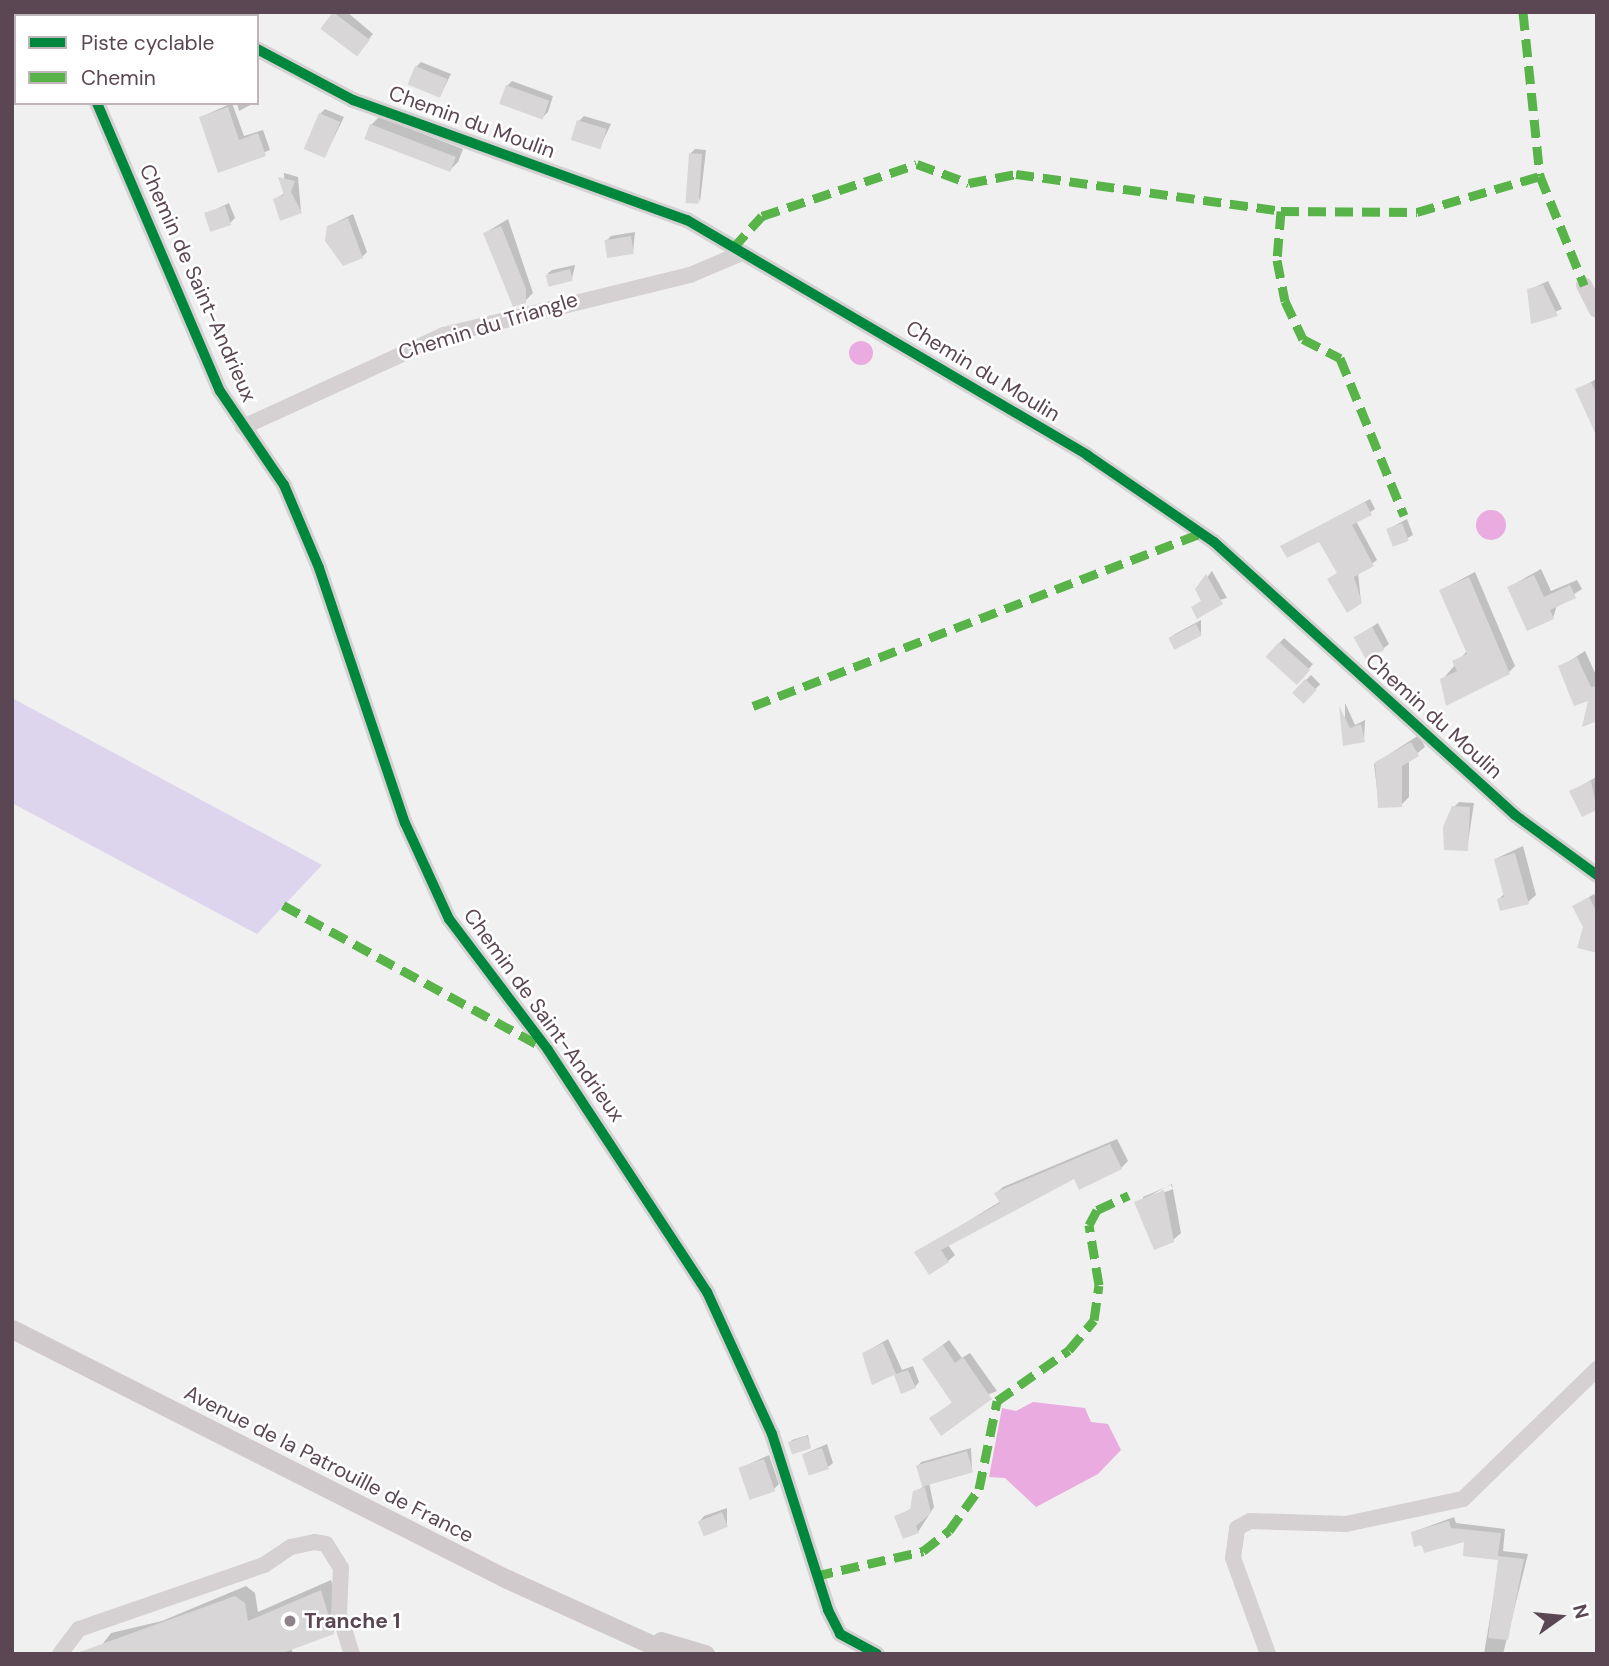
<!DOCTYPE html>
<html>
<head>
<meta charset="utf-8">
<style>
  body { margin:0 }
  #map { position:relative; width:1609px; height:1666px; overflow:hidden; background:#eff0ef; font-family:"DM Sans",sans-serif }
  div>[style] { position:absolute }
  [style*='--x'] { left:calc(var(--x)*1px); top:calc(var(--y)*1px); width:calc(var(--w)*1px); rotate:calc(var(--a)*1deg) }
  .green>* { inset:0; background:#ddd4ee }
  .water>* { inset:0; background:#eaabe0 }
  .round { border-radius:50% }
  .shadow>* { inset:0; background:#0003; transform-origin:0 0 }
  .building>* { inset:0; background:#d8d6d7; transform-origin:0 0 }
  .minor>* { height:16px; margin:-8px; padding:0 8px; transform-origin:8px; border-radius:8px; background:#d5d0d2 }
  .major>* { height:19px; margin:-9.5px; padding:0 9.5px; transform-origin:9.5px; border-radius:9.5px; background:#d0cacd }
  .quiet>* { height:9px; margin-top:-4.5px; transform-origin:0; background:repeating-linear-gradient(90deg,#58b348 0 18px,transparent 0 27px) }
  .cycleway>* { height:10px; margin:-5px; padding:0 5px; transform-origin:5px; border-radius:5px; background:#00873e }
  .dots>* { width:19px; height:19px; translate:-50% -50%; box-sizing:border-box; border:4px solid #fff; border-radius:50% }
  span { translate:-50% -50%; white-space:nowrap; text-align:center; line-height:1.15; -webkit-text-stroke:5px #fff; paint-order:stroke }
  .street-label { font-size:21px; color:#5b4753 }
  .poi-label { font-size:21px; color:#5b4753; font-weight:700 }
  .left { translate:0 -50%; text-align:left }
  .frame { position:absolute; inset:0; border:14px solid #5b4753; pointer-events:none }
  .legend { position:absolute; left:14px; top:14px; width:245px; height:91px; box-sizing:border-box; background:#fff; border:2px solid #bdb5ba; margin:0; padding:9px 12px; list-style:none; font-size:21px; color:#5b4753 }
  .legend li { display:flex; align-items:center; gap:14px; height:35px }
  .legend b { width:35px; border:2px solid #bdb5ba }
  .north { position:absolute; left:1525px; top:1582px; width:70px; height:70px; -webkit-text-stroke:5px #fff; paint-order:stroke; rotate:75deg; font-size:19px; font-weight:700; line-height:28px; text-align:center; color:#5b4753 }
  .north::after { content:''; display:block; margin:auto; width:24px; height:32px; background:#5b4753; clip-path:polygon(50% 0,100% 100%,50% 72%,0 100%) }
</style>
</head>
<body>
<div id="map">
  <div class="green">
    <i style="clip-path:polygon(12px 698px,322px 865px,257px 934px,12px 803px)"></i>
  </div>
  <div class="water">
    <i class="round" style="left:849px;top:341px;width:24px;height:24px"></i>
    <i class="round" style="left:1476px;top:510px;width:30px;height:30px"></i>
    <i style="clip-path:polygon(1033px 1402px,1085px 1408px,1091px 1422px,1108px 1424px,1121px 1450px,1098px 1474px,1036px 1507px,1005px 1478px,989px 1477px,1002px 1408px,1016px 1411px)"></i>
  </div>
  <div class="shadow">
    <i style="clip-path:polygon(335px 12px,347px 12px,373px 34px,362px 48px,323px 27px)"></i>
    <i style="clip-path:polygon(421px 62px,451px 74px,440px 96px,416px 67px)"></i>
    <i style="clip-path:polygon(512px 81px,553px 96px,548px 112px,543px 117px,507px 86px)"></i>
    <i style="clip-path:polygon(232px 103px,244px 136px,263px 130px,270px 150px,219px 170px,201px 117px)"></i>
    <i style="clip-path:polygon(237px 103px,254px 103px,239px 111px)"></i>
    <i style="clip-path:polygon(325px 109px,344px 117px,325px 156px,320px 114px)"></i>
    <i style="clip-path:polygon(584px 116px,611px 124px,600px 147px,579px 121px)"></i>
    <i style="clip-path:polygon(379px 117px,463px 149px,458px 162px,450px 170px,371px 125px)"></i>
    <i style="clip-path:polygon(695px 149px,706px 150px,700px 202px,690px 154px)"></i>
    <i style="clip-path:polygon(284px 173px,298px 177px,301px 212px,275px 199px,285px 193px)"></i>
    <i style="clip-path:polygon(229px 203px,235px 218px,230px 223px,206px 214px)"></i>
    <i style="clip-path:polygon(353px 214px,367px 252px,362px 257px,329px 226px)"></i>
    <i style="clip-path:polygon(508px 219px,533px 293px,525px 301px,485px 233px)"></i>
    <i style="clip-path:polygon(635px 232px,633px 253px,606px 241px,611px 236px)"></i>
    <i style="clip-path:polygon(575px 265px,572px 279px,547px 274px,552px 270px)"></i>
    <i style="clip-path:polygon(1548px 281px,1562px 309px,1532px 322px,1529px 290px)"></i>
    <i style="clip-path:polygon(1596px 379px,1597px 381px,1597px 411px,1578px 390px)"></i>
    <i style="clip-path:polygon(1370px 499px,1375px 509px,1356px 521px,1377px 560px,1358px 573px,1361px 602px,1329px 579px,1339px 572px,1320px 540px,1282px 546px)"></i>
    <i style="clip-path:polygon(1407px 519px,1413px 535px,1395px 545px,1388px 529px)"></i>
    <i style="clip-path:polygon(1541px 569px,1551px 591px,1577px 580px,1582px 589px,1557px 605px,1553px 618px,1509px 587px)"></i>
    <i style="clip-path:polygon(1212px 571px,1227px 598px,1193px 607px,1203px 600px,1197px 590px)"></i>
    <i style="clip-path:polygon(1475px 572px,1515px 666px,1509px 672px,1442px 680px,1467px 651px,1441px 590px)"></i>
    <i style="clip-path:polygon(1201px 620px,1201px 634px,1170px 638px,1175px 634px)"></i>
    <i style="clip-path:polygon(1378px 623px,1389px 644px,1384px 648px,1356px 637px)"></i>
    <i style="left:1284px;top:638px;width:39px;height:24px;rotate:42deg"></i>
    <i style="clip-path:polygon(1585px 651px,1597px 677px,1597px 719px,1590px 698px,1560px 667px)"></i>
    <i style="left:1311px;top:675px;width:13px;height:24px;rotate:45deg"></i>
    <i style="clip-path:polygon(1345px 703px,1355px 725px,1365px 720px,1364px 740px,1345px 744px)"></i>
    <i style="clip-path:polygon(1419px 735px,1425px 747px,1409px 760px,1409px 797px,1401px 805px,1379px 806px,1374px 764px)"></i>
    <i style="clip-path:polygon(1596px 777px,1597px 808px,1583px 815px,1571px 792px)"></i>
    <i style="clip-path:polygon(1459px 802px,1474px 803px,1467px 849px,1454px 807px)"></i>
    <i style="clip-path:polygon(1523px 846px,1536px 895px,1528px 902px,1499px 899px,1505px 893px,1495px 859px)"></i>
    <i style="clip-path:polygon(1594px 894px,1597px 899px,1597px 950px,1574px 907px)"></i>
    <i style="clip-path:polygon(1117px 1139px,1128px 1161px,1121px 1168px,1075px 1176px,948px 1245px,955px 1255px,948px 1261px,916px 1253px,1001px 1201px,996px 1193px,1003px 1187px)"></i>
    <i style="clip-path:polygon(evenodd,1172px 1184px,1181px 1233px,1173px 1240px,1136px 1203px,1172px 1184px,1171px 1185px,1173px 1189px,1143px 1201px,1143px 1197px,1171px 1185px)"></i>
    <i style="clip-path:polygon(888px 1339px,902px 1370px,913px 1366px,919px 1382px,915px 1387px,902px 1391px,895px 1373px,864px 1353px)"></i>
    <i style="clip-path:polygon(949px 1340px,962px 1358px,970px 1353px,997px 1391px,931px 1418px,953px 1402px,924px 1359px)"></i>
    <i style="clip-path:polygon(808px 1435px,810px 1446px,790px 1442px,792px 1440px)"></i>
    <i style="clip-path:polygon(827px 1444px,833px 1463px,828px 1467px,804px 1454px)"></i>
    <i style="clip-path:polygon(971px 1448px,972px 1471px,918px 1466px,921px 1462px)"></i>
    <i style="clip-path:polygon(769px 1455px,779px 1484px,774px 1489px,741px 1468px)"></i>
    <i style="clip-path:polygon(929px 1483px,934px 1507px,918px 1532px,896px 1517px,912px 1508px,915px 1492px)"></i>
    <i style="clip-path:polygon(727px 1508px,727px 1525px,700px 1521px,704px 1516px)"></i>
    <i style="clip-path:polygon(1454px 1517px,1456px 1523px,1505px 1529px,1503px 1551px,1528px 1554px,1503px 1654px,1484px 1654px,1500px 1558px,1466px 1539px,1425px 1551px,1413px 1532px)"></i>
    <i style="clip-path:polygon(331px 1580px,344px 1622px,333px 1632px,291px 1646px,293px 1654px,95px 1654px,111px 1633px,162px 1621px,246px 1586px,255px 1593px,258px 1612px)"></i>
  </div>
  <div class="building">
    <i style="left:333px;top:12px;width:46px;height:21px;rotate:37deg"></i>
    <i style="left:415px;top:66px;width:35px;height:20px;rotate:22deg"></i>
    <i style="left:506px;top:85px;width:46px;height:20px;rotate:20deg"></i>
    <i style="clip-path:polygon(228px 107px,239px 140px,258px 133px,266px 156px,218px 173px,199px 117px)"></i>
    <i style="left:319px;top:113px;width:23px;height:39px;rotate:23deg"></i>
    <i style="left:577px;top:120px;width:31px;height:21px;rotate:17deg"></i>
    <i style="left:370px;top:124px;width:92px;height:16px;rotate:21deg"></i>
    <i style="left:689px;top:153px;width:13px;height:50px;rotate:4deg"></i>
    <i style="clip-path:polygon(278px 177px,295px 181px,291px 192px,302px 213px,280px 221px,273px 199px,284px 195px)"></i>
    <i style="left:225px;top:206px;width:20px;height:22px;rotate:72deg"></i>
    <i style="clip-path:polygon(348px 218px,363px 258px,343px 266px,325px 241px,327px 226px)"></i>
    <i style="clip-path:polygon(501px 226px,526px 289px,526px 303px,513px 307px,483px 233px)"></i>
    <i style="left:631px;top:236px;width:18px;height:27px;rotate:81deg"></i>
    <i style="left:570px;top:269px;width:12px;height:25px;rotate:76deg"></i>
    <i style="clip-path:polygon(1543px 285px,1558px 316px,1531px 324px,1527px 289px)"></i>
    <i style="clip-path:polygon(1591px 382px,1597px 395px,1597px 437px,1575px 389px)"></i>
    <i style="clip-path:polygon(1365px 502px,1372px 515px,1352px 525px,1374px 566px,1354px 577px,1362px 603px,1347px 613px,1327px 579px,1337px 573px,1319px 542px,1287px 558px,1280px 546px)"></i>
    <i style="left:1402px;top:523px;width:19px;height:17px;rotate:69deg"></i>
    <i style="clip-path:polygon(1206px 574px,1223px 604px,1197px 619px,1191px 607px,1201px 601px,1195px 589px)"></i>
    <i style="clip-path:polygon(1534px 575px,1544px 597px,1570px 585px,1576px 598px,1550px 610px,1554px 619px,1527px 631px,1507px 587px)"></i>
    <i style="clip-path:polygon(1469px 577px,1510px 674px,1446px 706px,1440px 679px,1457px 671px,1452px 661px,1467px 654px,1439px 590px)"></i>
    <i style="left:1196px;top:624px;width:13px;height:31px;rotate:63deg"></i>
    <i style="left:1372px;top:627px;width:26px;height:21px;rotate:61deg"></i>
    <i style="left:1279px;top:642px;width:42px;height:20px;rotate:42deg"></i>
    <i style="clip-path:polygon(1577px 657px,1591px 687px,1597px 686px,1597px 721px,1582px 727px,1588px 701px,1574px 706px,1558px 666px)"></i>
    <i style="left:1305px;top:679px;width:16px;height:19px;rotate:43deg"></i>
    <i style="clip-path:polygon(1339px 706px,1350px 728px,1361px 724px,1365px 742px,1343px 746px)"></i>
    <i style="clip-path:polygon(1411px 742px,1419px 756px,1402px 766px,1402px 807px,1378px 808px,1375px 762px)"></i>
    <i style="clip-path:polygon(1591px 781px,1597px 810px,1582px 817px,1569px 791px)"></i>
    <i style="clip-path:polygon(1452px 806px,1470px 807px,1468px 851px,1444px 850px,1443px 827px)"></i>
    <i style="clip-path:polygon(1515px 853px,1529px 904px,1500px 911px,1497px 899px,1504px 897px,1494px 859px)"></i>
    <i style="clip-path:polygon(1589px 897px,1597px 912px,1597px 953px,1577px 948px,1583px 927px,1572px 906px)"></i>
    <i style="clip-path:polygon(1110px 1144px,1122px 1169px,1079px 1190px,1074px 1179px,941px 1250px,949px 1262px,929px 1275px,914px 1252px,1000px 1203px,994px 1193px)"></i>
    <i style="clip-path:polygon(1164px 1190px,1174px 1242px,1154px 1250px,1134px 1202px)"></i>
    <i style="clip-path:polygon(883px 1343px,896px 1374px,908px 1370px,916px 1388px,901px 1394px,894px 1375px,872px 1385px,862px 1353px)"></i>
    <i style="clip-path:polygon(943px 1345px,955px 1363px,963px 1357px,992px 1399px,941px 1436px,929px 1418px,952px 1403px,922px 1359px)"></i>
    <i style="left:807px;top:1436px;width:13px;height:20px;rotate:72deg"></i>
    <i style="left:822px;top:1448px;width:22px;height:21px;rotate:72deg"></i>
    <i style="left:967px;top:1451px;width:22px;height:53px;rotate:74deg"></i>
    <i style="left:764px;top:1459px;width:34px;height:27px;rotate:71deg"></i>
    <i style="clip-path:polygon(925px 1487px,931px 1513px,916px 1526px,919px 1533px,903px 1539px,894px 1516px,910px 1510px,913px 1491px)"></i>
    <i style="left:722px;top:1512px;width:16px;height:26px;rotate:68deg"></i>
    <i style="clip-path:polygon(1449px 1521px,1451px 1528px,1501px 1533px,1498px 1556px,1524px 1559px,1508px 1640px,1488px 1638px,1498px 1560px,1463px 1556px,1464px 1542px,1424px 1553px,1422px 1545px,1414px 1547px,1411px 1532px)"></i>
    <i style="clip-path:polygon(321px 1590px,334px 1634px,280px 1654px,74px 1654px,235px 1596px,245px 1603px,248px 1621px)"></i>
  </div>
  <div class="minor">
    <i style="--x:59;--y:12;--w:4;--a:76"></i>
    <i style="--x:188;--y:12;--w:8;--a:30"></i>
    <i style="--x:257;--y:49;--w:109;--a:28"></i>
    <i style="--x:353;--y:100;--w:355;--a:19.8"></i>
    <i style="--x:687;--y:220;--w:464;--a:30.4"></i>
    <i style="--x:1087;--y:455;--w:154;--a:34.4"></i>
    <i style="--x:1214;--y:542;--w:406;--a:42.2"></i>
    <i style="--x:1515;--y:815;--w:102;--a:36.2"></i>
    <i style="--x:97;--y:103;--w:313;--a:66.9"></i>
    <i style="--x:220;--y:391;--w:114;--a:55.8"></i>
    <i style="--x:284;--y:485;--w:90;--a:67.1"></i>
    <i style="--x:319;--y:568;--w:269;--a:71.4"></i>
    <i style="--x:405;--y:823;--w:106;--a:65.4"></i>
    <i style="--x:449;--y:919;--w:164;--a:52.9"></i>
    <i style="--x:548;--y:1050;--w:290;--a:56.7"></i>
    <i style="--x:707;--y:1292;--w:156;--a:65.4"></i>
    <i style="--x:772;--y:1434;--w:185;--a:72.3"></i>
    <i style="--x:828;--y:1610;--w:27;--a:63"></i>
    <i style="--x:840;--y:1634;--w:42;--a:28.4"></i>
    <i style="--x:1584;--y:285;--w:28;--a:63"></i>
    <i style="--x:243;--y:427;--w:221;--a:-24.6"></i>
    <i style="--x:444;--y:335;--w:253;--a:-13.7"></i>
    <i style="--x:690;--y:275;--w:56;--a:-22.9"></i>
    <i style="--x:60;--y:1654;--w:31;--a:-53"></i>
    <i style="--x:79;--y:1629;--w:196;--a:-19.1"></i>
    <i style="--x:264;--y:1565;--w:32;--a:-34"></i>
    <i style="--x:291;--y:1547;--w:24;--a:-12"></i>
    <i style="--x:314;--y:1542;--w:12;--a:9"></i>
    <i style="--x:326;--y:1544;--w:28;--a:58"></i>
    <i style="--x:341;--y:1568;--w:46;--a:92.5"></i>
    <i style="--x:339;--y:1614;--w:42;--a:72"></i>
    <i style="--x:1268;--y:1654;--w:102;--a:-110"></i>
    <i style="--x:1233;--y:1558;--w:30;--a:-82"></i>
    <i style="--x:1237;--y:1528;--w:15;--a:-28"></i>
    <i style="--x:1250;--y:1521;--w:96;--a:1.8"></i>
    <i style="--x:1346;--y:1524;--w:120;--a:-12.1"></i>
    <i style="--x:1463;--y:1499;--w:187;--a:-44.1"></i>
  </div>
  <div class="major">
    <i style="--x:12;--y:1329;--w:555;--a:26.8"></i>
    <i style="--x:507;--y:1579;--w:181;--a:24.4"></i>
    <i style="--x:661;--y:1641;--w:46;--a:16.5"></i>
  </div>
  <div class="quiet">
    <i style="--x:1523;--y:12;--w:165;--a:84.1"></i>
    <i style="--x:1281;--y:211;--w:49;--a:94.7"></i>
    <i style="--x:1277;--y:260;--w:42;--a:79"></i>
    <i style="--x:1285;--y:301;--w:42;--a:64.7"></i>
    <i style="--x:1303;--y:339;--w:42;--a:27.2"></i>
    <i style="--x:1340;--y:358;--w:170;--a:67.9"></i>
    <i style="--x:733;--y:248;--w:43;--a:-47.8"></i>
    <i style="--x:762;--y:216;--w:163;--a:-18.5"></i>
    <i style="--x:917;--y:164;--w:55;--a:20.1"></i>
    <i style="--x:969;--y:183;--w:48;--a:-10.8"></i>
    <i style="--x:1016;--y:174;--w:268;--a:7.9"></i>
    <i style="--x:1281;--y:211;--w:136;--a:0.4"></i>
    <i style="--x:1417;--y:212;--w:128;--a:-16.3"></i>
    <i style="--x:1540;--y:176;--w:118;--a:68"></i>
    <i style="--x:753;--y:706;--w:480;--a:-21.1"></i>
    <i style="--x:283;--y:905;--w:292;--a:28.7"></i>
    <i style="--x:815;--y:1576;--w:111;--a:-13"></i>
    <i style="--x:923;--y:1551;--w:33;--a:-38"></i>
    <i style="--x:949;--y:1531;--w:52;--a:-54.5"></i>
    <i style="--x:979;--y:1489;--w:90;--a:-78.4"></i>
    <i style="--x:997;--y:1401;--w:88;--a:-35.3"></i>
    <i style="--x:1069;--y:1350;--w:39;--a:-50"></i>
    <i style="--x:1094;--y:1320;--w:35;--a:-82"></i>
    <i style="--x:1099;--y:1285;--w:61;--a:-99.5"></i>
    <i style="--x:1089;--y:1225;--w:17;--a:-62"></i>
    <i style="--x:1097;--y:1210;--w:35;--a:-25"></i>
  </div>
  <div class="cycleway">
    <i style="--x:257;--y:49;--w:109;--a:28"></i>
    <i style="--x:353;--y:100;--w:355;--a:19.8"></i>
    <i style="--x:687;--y:220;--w:464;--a:30.4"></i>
    <i style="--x:1087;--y:455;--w:154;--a:34.4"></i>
    <i style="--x:1214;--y:542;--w:406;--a:42.2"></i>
    <i style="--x:1515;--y:815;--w:102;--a:36.2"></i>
    <i style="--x:97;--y:103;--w:313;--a:66.9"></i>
    <i style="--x:220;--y:391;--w:114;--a:55.8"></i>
    <i style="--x:284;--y:485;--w:90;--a:67.1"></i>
    <i style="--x:319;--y:568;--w:269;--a:71.4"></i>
    <i style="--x:405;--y:823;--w:106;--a:65.4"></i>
    <i style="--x:449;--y:919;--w:164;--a:52.9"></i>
    <i style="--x:548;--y:1050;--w:290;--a:56.7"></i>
    <i style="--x:707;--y:1292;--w:156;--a:65.4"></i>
    <i style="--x:772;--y:1434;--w:185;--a:72.3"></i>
    <i style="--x:828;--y:1610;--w:27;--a:63"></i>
    <i style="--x:840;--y:1634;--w:42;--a:28.4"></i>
  </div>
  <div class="dots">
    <i style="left:290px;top:1621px;background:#8f828a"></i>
  </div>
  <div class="street-label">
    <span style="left:472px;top:122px;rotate:20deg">Chemin du Moulin</span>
    <span style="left:198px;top:283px;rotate:66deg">Chemin de Saint-Andrieux</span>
    <span style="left:488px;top:326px;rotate:-17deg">Chemin du Triangle</span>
    <span style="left:983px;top:371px;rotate:31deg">Chemin du Moulin</span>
    <span style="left:1434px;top:716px;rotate:42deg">Chemin du Moulin</span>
    <span style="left:544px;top:1015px;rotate:54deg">Chemin de Saint-Andrieux</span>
    <span style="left:329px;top:1464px;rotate:27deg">Avenue de la Patrouille de France</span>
  </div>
  <div class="poi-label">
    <span class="left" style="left:304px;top:1621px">Tranche 1</span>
  </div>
  <div class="frame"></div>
  <ul class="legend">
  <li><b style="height:9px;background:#00873e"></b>Piste cyclable</li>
  <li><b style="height:9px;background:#58b348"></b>Chemin</li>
  </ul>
  <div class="north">N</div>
</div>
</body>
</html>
